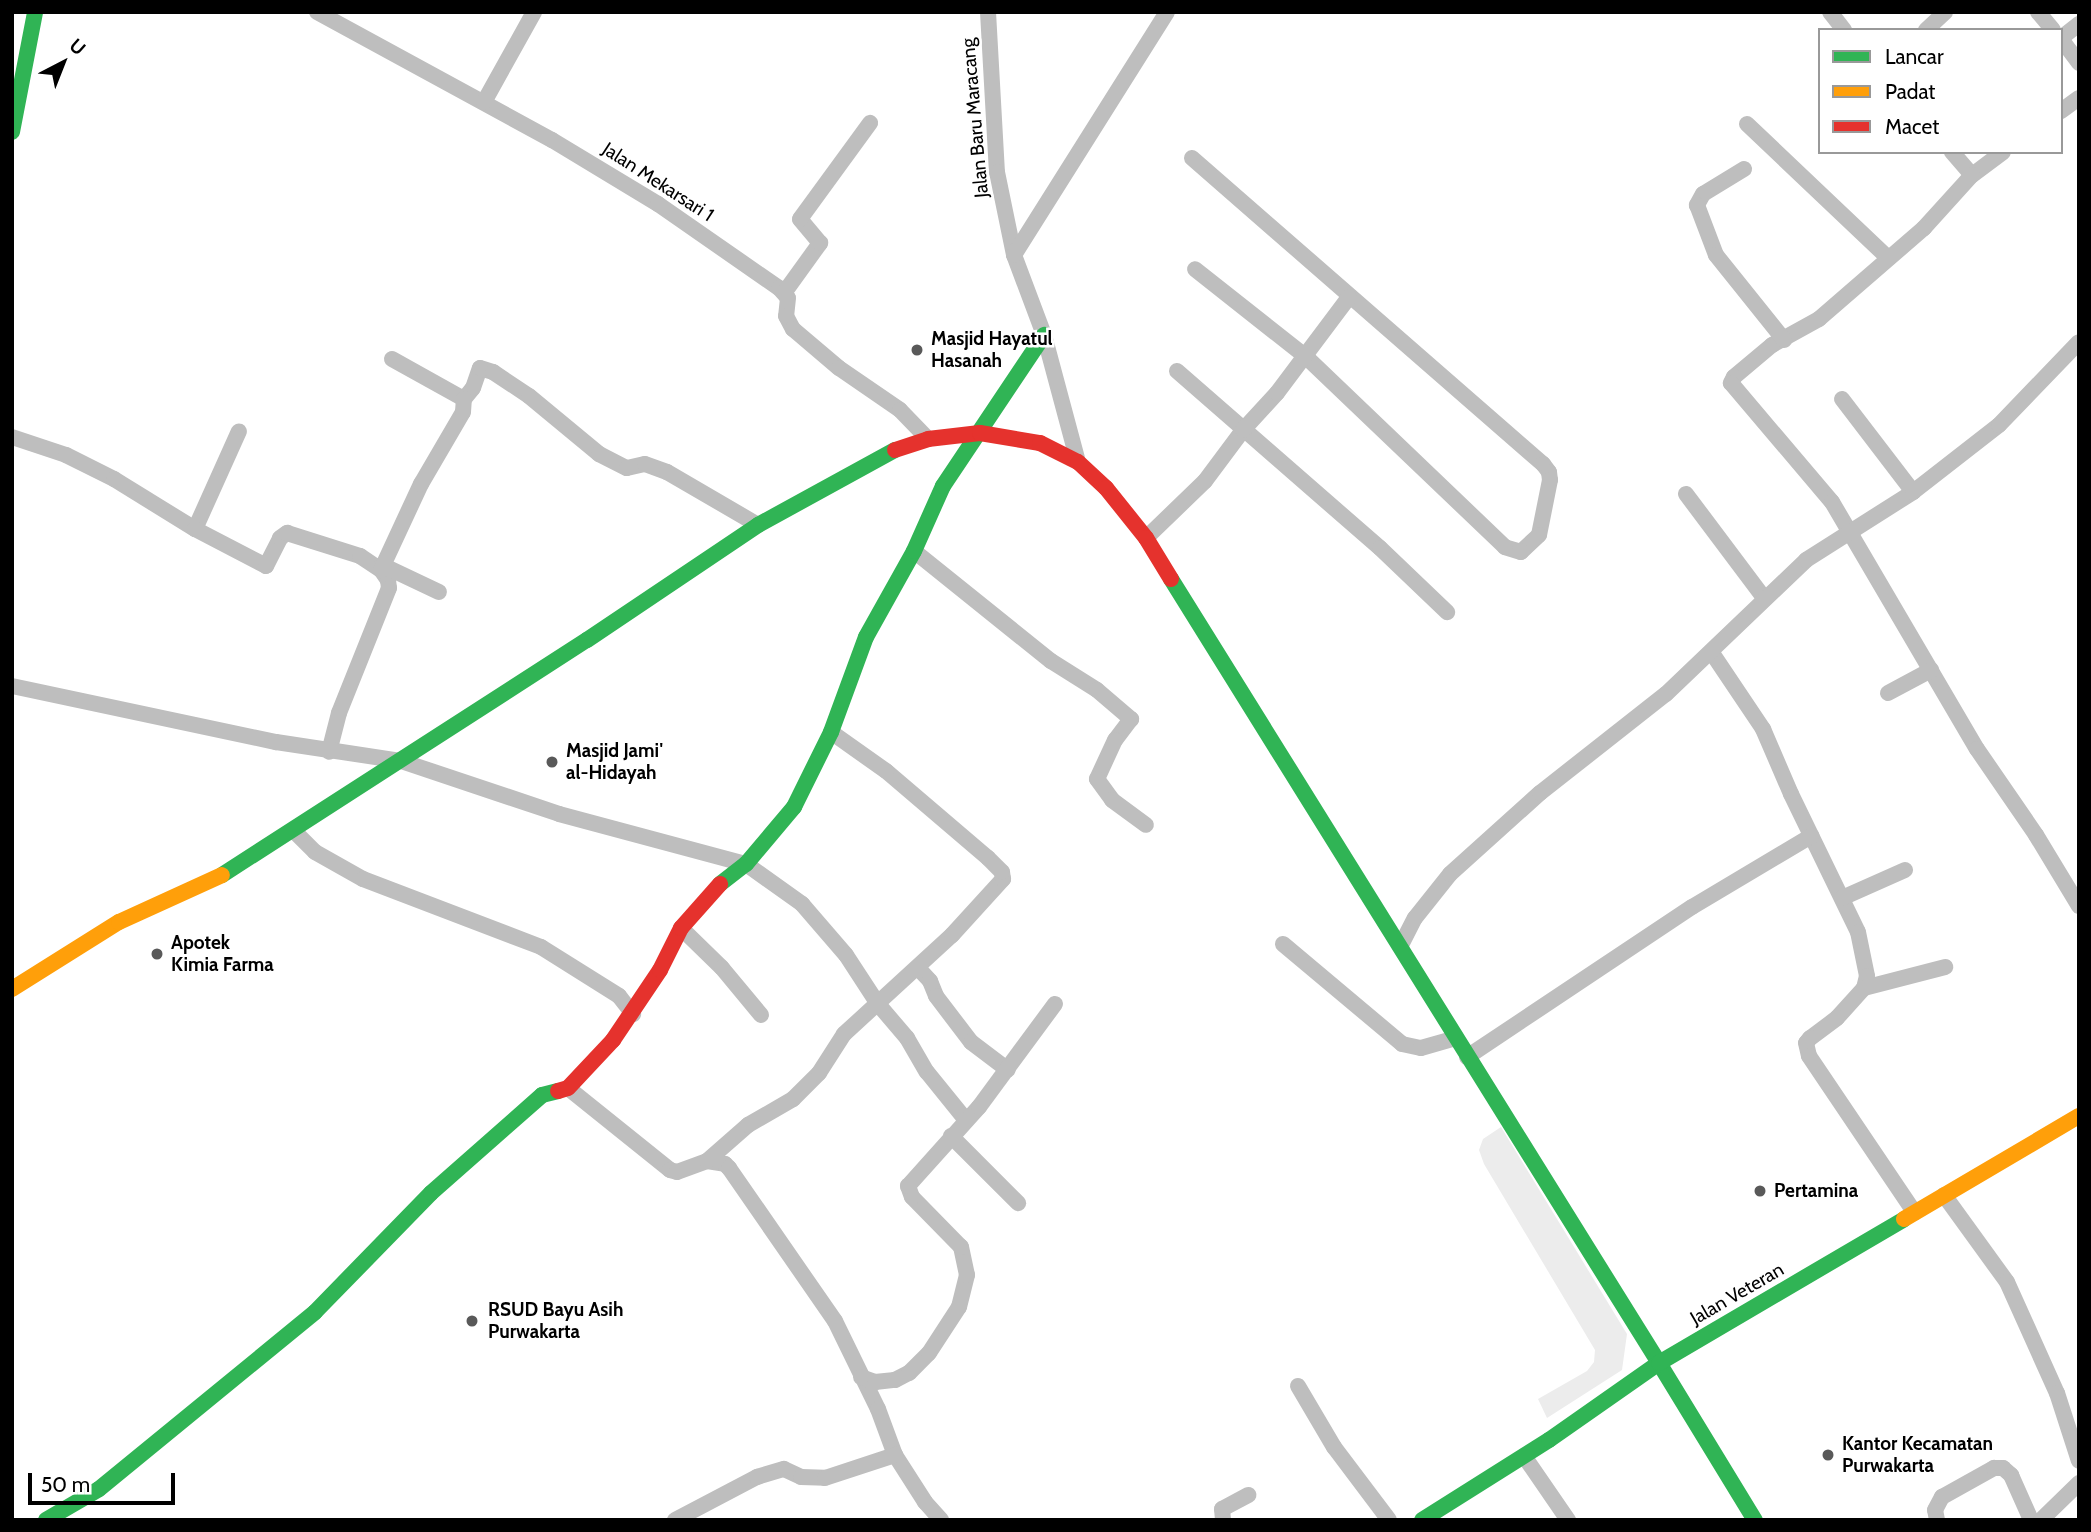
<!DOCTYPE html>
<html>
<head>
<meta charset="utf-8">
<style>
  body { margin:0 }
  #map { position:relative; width:2091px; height:1532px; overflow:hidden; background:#fff; font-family:Cabin,sans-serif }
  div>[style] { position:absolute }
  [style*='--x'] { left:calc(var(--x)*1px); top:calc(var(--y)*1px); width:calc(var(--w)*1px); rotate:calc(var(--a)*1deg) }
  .green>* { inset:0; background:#ececec }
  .street>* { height:16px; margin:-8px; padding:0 8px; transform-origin:8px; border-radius:8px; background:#bebebe }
  .fast>* { height:16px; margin:-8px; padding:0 8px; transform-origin:8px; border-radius:8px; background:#30b455 }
  .slow>* { height:16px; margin:-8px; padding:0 8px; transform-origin:8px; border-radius:8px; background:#ff9f0a }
  .jam>* { height:16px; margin:-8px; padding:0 8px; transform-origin:8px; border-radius:8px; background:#e5322d }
  .dots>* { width:19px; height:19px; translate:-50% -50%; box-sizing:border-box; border:4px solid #fff; border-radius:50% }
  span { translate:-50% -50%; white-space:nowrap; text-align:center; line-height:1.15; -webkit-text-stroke:5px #fff; paint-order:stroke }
  .street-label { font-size:19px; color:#000 }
  .poi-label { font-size:19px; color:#000; font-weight:700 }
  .left { translate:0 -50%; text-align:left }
  .frame { position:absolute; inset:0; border:14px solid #000; pointer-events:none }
  .legend { position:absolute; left:1818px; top:28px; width:245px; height:126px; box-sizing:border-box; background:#fff; border:2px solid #999; margin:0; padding:9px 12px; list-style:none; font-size:21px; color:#000 }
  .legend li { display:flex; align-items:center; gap:14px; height:35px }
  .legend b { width:35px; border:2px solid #999 }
  .north { position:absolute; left:28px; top:28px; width:70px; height:70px; -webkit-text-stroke:5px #fff; paint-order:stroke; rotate:42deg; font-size:19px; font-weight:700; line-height:28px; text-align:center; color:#000 }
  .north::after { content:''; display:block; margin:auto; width:24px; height:32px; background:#000; clip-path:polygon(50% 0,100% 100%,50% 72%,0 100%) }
  .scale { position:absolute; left:28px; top:1473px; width:147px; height:32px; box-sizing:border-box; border:4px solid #000; border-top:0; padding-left:9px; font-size:21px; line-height:24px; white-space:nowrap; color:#000; -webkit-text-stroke:5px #fff; paint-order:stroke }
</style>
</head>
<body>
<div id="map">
  <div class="green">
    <i style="clip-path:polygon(1501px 1127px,1627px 1334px,1622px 1370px,1547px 1418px,1538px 1399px,1587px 1371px,1594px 1362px,1595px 1350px,1484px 1164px,1479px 1150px,1483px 1139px)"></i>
  </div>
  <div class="street">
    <i style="--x:317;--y:12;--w:268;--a:28.6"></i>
    <i style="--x:552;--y:140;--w:124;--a:31.1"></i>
    <i style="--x:658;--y:204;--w:147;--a:34.8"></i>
    <i style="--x:779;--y:288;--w:13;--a:48"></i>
    <i style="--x:788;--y:298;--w:18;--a:96"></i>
    <i style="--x:786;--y:316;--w:15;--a:62"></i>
    <i style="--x:793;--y:329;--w:60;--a:40.3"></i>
    <i style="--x:839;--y:368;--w:74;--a:34.5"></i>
    <i style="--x:900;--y:410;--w:40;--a:46"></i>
    <i style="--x:988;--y:12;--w:160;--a:86.8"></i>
    <i style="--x:997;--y:172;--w:85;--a:78.4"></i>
    <i style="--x:1014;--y:255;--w:85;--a:69.4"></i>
    <i style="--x:1044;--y:335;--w:131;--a:75"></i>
    <i style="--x:1830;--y:12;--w:23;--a:52"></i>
    <i style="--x:2038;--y:12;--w:23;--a:50"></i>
    <i style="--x:1926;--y:30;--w:26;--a:-43"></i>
    <i style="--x:2061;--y:38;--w:23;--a:-38"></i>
    <i style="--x:2061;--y:39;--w:30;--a:53"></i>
    <i style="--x:484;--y:102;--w:103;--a:-60.9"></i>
    <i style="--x:2061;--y:111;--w:22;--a:-36"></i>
    <i style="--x:1747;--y:124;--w:195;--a:43.5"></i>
    <i style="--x:1952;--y:152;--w:30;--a:49"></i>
    <i style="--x:2003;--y:152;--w:39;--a:143"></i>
    <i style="--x:1972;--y:175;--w:72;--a:132.2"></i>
    <i style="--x:1924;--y:228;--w:139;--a:139.1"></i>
    <i style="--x:1819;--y:319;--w:54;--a:151"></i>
    <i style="--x:1772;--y:345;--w:50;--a:139.9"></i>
    <i style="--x:1734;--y:377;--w:7;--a:117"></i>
    <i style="--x:1731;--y:383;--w:156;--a:49.7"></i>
    <i style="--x:1832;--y:502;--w:286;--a:59.6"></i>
    <i style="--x:1977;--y:749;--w:104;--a:55.5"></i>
    <i style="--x:2036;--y:835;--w:83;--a:58.8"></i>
    <i style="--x:1192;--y:158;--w:466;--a:41.1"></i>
    <i style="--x:1543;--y:464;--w:10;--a:53"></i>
    <i style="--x:1549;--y:472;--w:8;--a:83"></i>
    <i style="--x:1550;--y:480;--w:56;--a:101.3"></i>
    <i style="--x:1539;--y:535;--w:25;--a:137"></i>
    <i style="--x:1521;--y:552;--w:17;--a:-163"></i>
    <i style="--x:1505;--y:547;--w:277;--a:-136.3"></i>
    <i style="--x:1305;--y:356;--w:140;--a:-141.7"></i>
    <i style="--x:1744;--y:169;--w:48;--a:148.6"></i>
    <i style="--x:1703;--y:194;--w:13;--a:119"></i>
    <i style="--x:1697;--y:205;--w:53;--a:69.2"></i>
    <i style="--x:1716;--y:255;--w:109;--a:51.3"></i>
    <i style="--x:1014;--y:255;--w:287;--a:-57.8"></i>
    <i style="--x:784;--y:293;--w:62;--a:-54.2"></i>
    <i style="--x:820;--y:243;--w:31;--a:-130"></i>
    <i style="--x:800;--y:219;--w:119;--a:-53.9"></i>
    <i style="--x:392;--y:359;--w:82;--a:29.1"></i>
    <i style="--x:464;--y:399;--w:14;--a:-51"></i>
    <i style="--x:473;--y:388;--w:21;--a:-71"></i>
    <i style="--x:480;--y:368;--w:14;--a:17"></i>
    <i style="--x:493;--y:372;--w:43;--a:33.7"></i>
    <i style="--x:529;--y:396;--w:91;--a:39.6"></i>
    <i style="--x:599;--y:454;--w:31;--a:27"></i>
    <i style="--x:627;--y:468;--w:18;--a:-13"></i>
    <i style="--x:645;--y:464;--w:23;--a:20"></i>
    <i style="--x:667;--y:472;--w:105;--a:30.2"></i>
    <i style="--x:1177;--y:371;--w:269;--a:41.1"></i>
    <i style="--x:1380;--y:548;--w:93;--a:43.7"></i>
    <i style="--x:1842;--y:399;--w:117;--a:52.6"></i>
    <i style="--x:12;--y:437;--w:57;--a:18.4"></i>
    <i style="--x:66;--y:455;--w:54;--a:26.6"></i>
    <i style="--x:114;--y:479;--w:95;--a:31.7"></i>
    <i style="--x:195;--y:529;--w:107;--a:-65.8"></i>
    <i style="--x:1686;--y:494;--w:130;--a:53.1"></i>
    <i style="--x:195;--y:529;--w:80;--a:27.5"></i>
    <i style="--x:266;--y:566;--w:31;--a:-63"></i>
    <i style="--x:280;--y:538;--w:9;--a:-36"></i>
    <i style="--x:287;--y:533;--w:77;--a:17.5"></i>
    <i style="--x:360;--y:556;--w:25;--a:34"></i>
    <i style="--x:381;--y:570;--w:12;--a:55"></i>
    <i style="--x:388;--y:580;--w:8;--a:83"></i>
    <i style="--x:389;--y:588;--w:135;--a:111.8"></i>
    <i style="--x:339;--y:713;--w:40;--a:104.4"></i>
    <i style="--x:1146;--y:538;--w:82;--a:-44"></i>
    <i style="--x:1205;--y:481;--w:64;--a:-53.3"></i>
    <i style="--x:1243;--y:430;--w:50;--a:-47.4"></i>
    <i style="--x:1277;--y:393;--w:120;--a:-53.1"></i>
    <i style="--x:914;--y:551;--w:176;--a:38.8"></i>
    <i style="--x:1051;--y:661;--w:54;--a:32.2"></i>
    <i style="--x:1097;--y:690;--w:45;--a:40.5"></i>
    <i style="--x:1131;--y:719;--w:26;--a:127"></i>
    <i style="--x:1115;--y:740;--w:43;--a:114.8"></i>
    <i style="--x:1097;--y:779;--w:26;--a:54"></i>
    <i style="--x:1112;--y:800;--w:42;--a:36.3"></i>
    <i style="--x:382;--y:565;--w:63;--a:25.3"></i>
    <i style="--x:381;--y:570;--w:95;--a:-65.1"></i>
    <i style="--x:421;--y:484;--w:83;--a:-59.7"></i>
    <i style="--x:463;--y:412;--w:13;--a:-86"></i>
    <i style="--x:1712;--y:653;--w:92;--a:56.1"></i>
    <i style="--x:1763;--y:729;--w:71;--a:66.7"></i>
    <i style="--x:1791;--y:794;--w:153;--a:64.1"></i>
    <i style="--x:1858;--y:932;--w:45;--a:78.4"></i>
    <i style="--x:1867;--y:976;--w:12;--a:104"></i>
    <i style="--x:1864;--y:988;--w:40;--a:132"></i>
    <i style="--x:1837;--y:1018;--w:34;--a:143"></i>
    <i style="--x:1810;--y:1038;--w:6;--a:129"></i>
    <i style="--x:1806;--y:1043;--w:13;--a:77"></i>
    <i style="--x:1809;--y:1056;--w:189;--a:56"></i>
    <i style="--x:12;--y:686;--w:270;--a:12"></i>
    <i style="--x:276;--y:742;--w:126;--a:8.6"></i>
    <i style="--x:401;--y:761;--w:167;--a:18.5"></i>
    <i style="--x:559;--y:814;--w:194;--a:15"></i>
    <i style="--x:746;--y:864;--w:69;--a:35.5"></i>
    <i style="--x:802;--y:904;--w:67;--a:49.2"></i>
    <i style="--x:846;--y:955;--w:59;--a:56.9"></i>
    <i style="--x:878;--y:1004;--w:45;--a:49.5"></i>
    <i style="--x:907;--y:1038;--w:39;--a:60"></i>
    <i style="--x:927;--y:1072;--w:60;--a:51"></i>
    <i style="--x:1888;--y:693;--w:49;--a:-28.1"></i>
    <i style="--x:293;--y:830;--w:31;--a:45"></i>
    <i style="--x:315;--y:852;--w:55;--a:29.4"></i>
    <i style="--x:363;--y:879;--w:191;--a:20.9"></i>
    <i style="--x:541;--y:947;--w:92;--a:32.1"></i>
    <i style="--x:619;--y:996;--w:23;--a:52"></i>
    <i style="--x:1842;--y:898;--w:69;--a:-24"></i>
    <i style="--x:681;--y:928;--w:57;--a:44.3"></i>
    <i style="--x:722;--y:968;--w:61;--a:50.3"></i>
    <i style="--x:1283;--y:944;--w:155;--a:40"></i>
    <i style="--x:1402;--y:1044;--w:19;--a:12"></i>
    <i style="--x:1421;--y:1048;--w:36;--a:-16"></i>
    <i style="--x:1401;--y:945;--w:30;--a:-63"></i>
    <i style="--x:1415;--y:918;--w:56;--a:-51.5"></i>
    <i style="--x:1450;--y:874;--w:121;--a:-42"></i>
    <i style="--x:1540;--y:793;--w:160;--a:-38.2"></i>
    <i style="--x:1666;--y:694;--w:194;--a:-43.7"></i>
    <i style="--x:1806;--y:560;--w:127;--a:-32.4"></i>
    <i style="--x:1913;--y:492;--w:109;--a:-37.9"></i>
    <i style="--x:1999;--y:425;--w:115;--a:-46.1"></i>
    <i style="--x:918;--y:968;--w:18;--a:47"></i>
    <i style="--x:930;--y:981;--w:16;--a:68"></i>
    <i style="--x:936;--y:996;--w:58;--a:52.7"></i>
    <i style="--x:971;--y:1042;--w:46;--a:37.1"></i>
    <i style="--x:1864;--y:988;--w:84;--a:-14.5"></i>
    <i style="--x:1467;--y:1057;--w:270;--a:-33.7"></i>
    <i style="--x:1692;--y:907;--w:139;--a:-30.8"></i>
    <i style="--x:568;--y:1088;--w:131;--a:38.8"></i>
    <i style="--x:670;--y:1170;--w:7;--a:16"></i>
    <i style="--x:677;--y:1172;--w:32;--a:-20"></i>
    <i style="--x:707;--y:1161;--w:18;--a:9"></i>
    <i style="--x:725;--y:1164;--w:6;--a:45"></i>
    <i style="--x:729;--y:1168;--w:186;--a:55.3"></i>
    <i style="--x:835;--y:1321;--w:98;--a:64"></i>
    <i style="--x:878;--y:1409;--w:49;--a:69.7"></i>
    <i style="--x:895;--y:1455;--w:56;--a:57.4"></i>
    <i style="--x:925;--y:1502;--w:24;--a:48"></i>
    <i style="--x:951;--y:1136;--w:95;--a:45"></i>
    <i style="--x:707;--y:1161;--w:55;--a:-41.3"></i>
    <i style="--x:748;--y:1125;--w:52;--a:-30"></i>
    <i style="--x:793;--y:1099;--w:37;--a:-45"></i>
    <i style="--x:819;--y:1073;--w:46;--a:-57.3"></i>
    <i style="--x:844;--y:1034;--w:147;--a:-42.5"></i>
    <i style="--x:952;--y:935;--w:76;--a:-47.7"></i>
    <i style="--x:1003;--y:879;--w:7;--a:-98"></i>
    <i style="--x:1002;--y:872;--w:20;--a:-135"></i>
    <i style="--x:988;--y:858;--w:134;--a:-139.5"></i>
    <i style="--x:886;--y:771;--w:67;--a:-144.7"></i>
    <i style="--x:1944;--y:1195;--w:107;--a:54.1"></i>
    <i style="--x:2007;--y:1282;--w:122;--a:65.8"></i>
    <i style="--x:2057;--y:1393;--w:71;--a:72.1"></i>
    <i style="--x:861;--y:1377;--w:15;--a:20"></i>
    <i style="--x:875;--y:1382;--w:20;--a:-6"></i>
    <i style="--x:895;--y:1380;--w:16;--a:-27"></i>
    <i style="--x:909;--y:1373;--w:28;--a:-45"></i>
    <i style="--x:929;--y:1353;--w:55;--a:-56.9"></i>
    <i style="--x:959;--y:1307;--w:33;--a:-76"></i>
    <i style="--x:967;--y:1275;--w:29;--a:-102"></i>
    <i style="--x:961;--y:1247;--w:70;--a:-134.4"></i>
    <i style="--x:912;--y:1197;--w:12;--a:-110"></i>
    <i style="--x:908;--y:1186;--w:106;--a:-48.1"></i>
    <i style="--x:979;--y:1107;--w:128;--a:-53.6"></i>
    <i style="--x:1298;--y:1386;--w:71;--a:59.5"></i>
    <i style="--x:1334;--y:1447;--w:91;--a:53"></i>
    <i style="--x:1524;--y:1456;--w:78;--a:55.5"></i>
    <i style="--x:675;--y:1520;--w:93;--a:-27.7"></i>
    <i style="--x:757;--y:1477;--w:28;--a:-17"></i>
    <i style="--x:784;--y:1469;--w:19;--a:25"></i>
    <i style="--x:801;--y:1477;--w:24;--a:2"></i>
    <i style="--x:825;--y:1478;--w:74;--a:-18.2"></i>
    <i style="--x:1223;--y:1520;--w:11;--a:-95"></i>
    <i style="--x:1222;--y:1509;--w:30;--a:-28"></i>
    <i style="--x:1937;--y:1520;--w:10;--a:-101"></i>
    <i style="--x:1935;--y:1510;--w:15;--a:-62"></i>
    <i style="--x:1942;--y:1497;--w:60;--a:-29.1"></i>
    <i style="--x:1994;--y:1468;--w:9;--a:0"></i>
    <i style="--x:2003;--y:1468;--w:11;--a:41"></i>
    <i style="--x:2011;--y:1475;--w:49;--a:66"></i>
    <i style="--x:2041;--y:1520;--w:53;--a:-44.2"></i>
  </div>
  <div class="fast">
    <i style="--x:12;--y:132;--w:122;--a:-79.1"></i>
    <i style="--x:1171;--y:579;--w:923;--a:58.1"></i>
    <i style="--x:222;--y:875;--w:434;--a:-32.8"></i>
    <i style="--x:587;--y:640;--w:206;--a:-33.9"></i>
    <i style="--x:758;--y:525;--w:156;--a:-28.7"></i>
    <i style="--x:720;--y:884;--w:33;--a:-38"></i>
    <i style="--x:746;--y:864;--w:75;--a:-49.9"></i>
    <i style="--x:794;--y:807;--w:84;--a:-63.7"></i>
    <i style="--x:831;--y:732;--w:101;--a:-69.8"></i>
    <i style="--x:866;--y:637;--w:98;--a:-60.8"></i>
    <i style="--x:914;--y:551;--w:71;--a:-66"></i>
    <i style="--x:943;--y:486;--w:182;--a:-56.2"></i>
    <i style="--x:1659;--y:1363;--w:184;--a:58.6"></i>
    <i style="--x:46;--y:1520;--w:61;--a:-30.3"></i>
    <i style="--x:99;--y:1489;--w:279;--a:-39.3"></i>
    <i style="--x:315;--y:1312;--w:166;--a:-45.7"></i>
    <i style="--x:431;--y:1193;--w:148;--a:-41.4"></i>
    <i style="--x:542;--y:1095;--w:16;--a:-14"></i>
    <i style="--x:1422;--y:1520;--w:150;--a:-32.2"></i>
    <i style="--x:1549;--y:1440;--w:134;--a:-35"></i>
    <i style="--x:1659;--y:1363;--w:284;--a:-30.4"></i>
  </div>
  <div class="slow">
    <i style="--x:12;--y:989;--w:126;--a:-32.1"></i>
    <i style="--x:119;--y:922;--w:113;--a:-24.5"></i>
    <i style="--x:1904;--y:1219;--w:203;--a:-30.5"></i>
  </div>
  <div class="jam">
    <i style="--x:895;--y:450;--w:35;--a:-18"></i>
    <i style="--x:928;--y:439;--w:52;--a:-6.6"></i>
    <i style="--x:980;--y:433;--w:61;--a:9.5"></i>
    <i style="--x:1040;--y:443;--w:42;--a:26.6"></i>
    <i style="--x:1078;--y:462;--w:38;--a:43"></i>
    <i style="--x:1106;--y:488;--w:64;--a:51.3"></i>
    <i style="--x:1146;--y:538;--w:48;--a:58.6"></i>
    <i style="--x:558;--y:1091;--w:10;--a:-17"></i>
    <i style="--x:568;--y:1088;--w:66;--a:-46.8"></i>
    <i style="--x:613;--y:1040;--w:84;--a:-56.1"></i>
    <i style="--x:660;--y:970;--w:47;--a:-63.4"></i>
    <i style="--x:681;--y:928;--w:59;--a:-48.4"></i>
  </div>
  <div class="dots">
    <i style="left:917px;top:350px;background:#595959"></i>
    <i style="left:552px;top:762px;background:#595959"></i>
    <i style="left:157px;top:954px;background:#595959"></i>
    <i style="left:1760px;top:1191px;background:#595959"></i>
    <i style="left:472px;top:1321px;background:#595959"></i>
    <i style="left:1828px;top:1455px;background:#595959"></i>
  </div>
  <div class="street-label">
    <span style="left:975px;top:118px;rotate:-95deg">Jalan Baru Maracang</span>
    <span style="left:658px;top:182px;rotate:33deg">Jalan Mekarsari 1</span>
    <span style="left:1737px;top:1294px;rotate:-30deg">Jalan Veteran</span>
  </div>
  <div class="poi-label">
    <span class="left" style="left:931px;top:350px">Masjid Hayatul<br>Hasanah</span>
    <span class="left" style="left:566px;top:762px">Masjid Jami'<br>al-Hidayah</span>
    <span class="left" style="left:171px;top:954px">Apotek<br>Kimia Farma</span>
    <span class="left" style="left:1774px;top:1191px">Pertamina</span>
    <span class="left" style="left:488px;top:1321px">RSUD Bayu Asih<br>Purwakarta</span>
    <span class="left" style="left:1842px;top:1455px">Kantor Kecamatan<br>Purwakarta</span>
  </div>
  <div class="frame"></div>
  <ul class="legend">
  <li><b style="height:9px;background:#30b455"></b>Lancar</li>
  <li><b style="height:9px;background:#ff9f0a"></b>Padat</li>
  <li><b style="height:9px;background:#e5322d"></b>Macet</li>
  </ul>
  <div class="north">U</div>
  <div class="scale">50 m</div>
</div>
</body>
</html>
